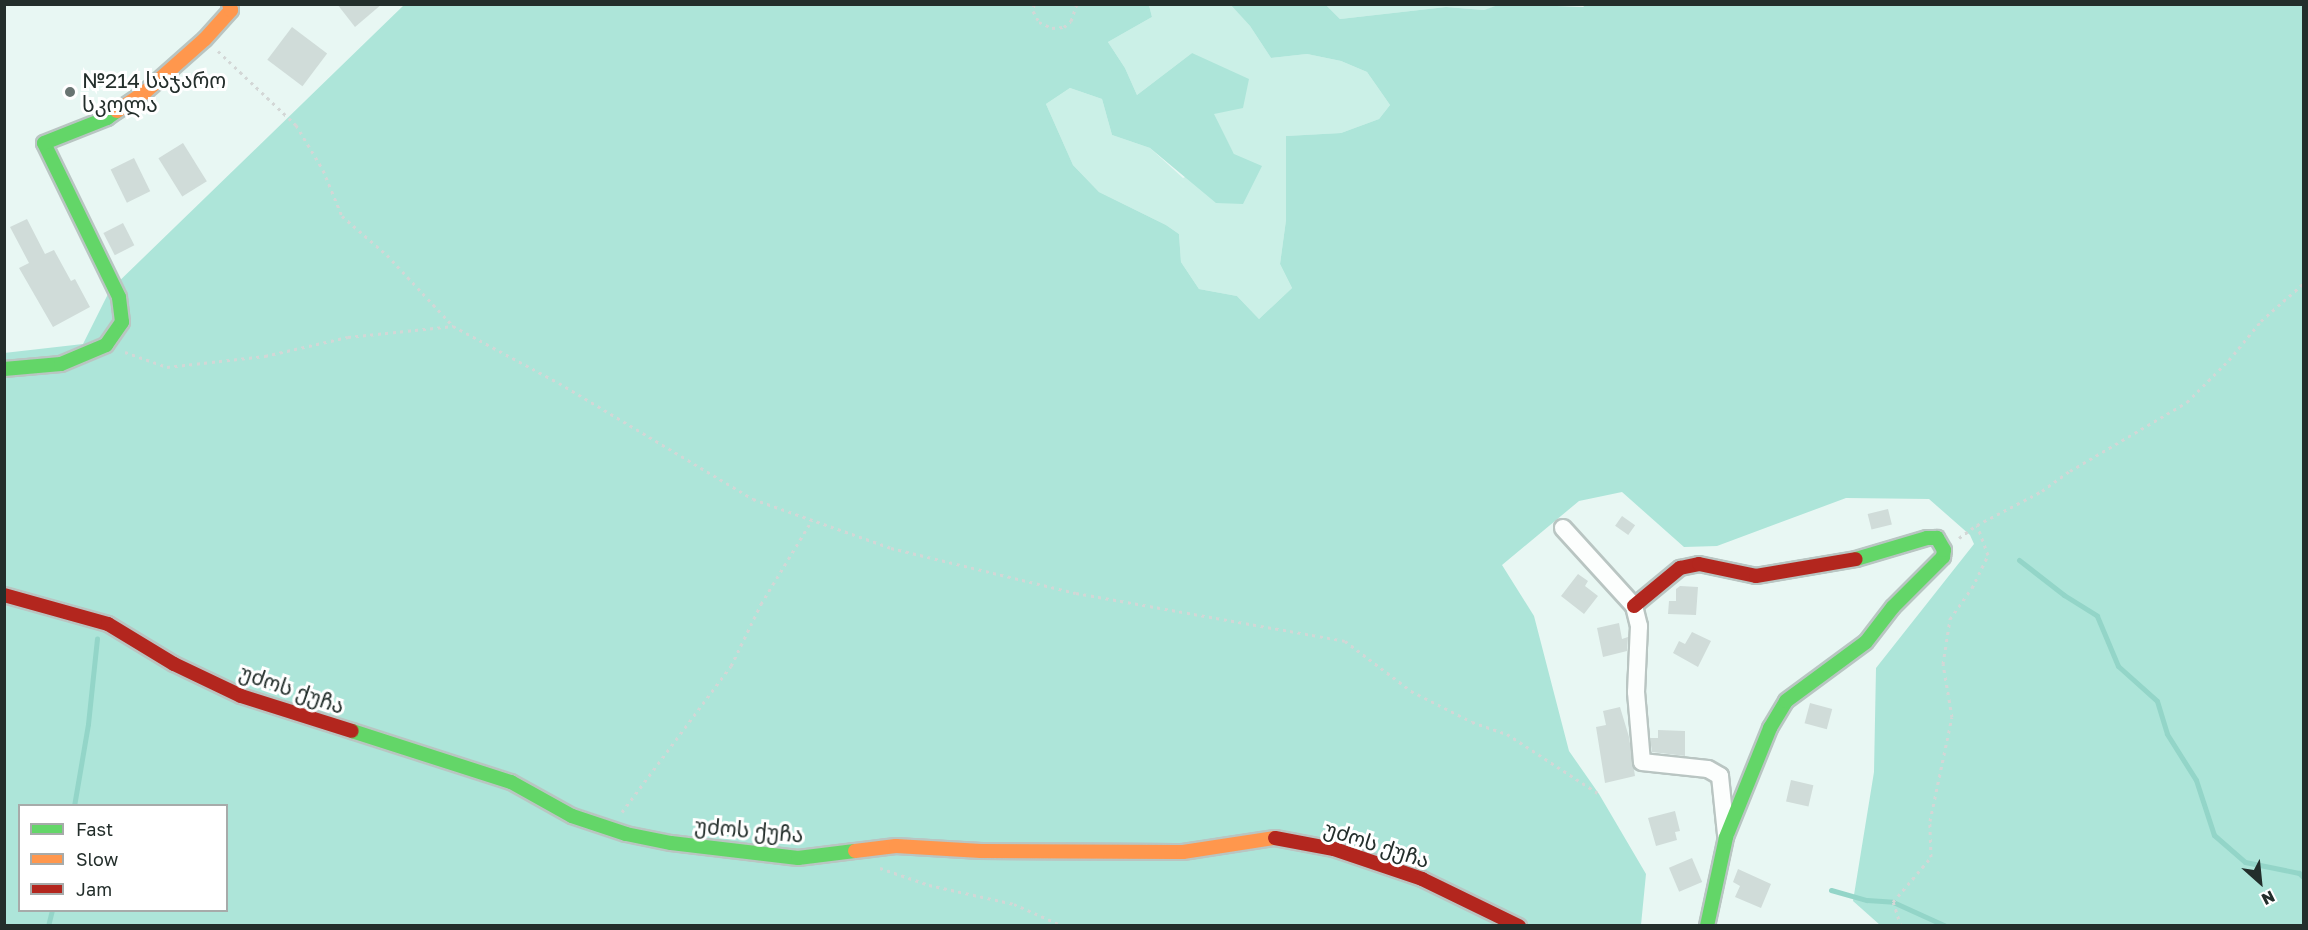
<!DOCTYPE html>
<html>
<head>
<meta charset="utf-8">
<style>
  body { margin:0 }
  #map { position:relative; width:2308px; height:930px; overflow:hidden; background:#e8f7f3; font-family:"Golos Text","Noto Sans Georgian",sans-serif }
  div>[style] { position:absolute }
  [style*='--x'] { left:calc(var(--x)*1px); top:calc(var(--y)*1px); width:calc(var(--w)*1px); rotate:calc(var(--a)*1deg) }
  .green>* { inset:0; background:#cbf0e7 }
  .forest>* { inset:0; background:#ade5d9 }
  .stream>* { height:5px; margin:-2.5px; padding:0 2.5px; transform-origin:2.5px; border-radius:2.5px; background:#93d5c8 }
  .building>* { inset:0; background:#d0dcd9; transform-origin:0 0 }
  .path>* { height:3px; margin-top:-1.5px; transform-origin:0; background:repeating-linear-gradient(90deg,#d3d7d6 0 3px,transparent 0 7.5px) }
  .roads { filter:drop-shadow(2px 0 #b9c5c2) drop-shadow(-2px 0 #b9c5c2) drop-shadow(0 2px #b9c5c2) drop-shadow(0 -2px #b9c5c2) }
  .street>* { height:16px; margin:-8px; padding:0 8px; transform-origin:8px; border-radius:8px; background:#fcfefd }
  .fast>* { height:14px; margin:-7px; padding:0 7px; transform-origin:7px; border-radius:7px; background:#63d668 }
  .slow>* { height:14px; margin:-7px; padding:0 7px; transform-origin:7px; border-radius:7px; background:#ff974d }
  .jam>* { height:14px; margin:-7px; padding:0 7px; transform-origin:7px; border-radius:7px; background:#b3261e }
  .dots>* { width:16px; height:16px; translate:-50% -50%; box-sizing:border-box; border:3px solid #fff; border-radius:50% }
  span { translate:-50% -50%; white-space:nowrap; text-align:center; line-height:1.15; -webkit-text-stroke:6px #fff; paint-order:stroke }
  .poi-label { font-size:21px; color:#232e2b }
  .left { translate:0 -50%; text-align:left }
  .street-label { font-size:21px; color:#232e2b }
  .frame { position:absolute; inset:0; border:6px solid #232e2b; pointer-events:none }
  .legend { position:absolute; left:18px; top:804px; width:210px; height:108px; box-sizing:border-box; background:#fff; border:2px solid #a7abaa; margin:0; padding:8px 10px; list-style:none; font-size:18px; color:#232e2b }
  .legend li { display:flex; align-items:center; gap:12px; height:30px }
  .legend b { width:30px; border:2px solid #a7abaa }
  .north { position:absolute; left:2230px; top:852px; width:60px; height:60px; -webkit-text-stroke:4px #fff; paint-order:stroke; rotate:153deg; font-size:16px; font-weight:700; line-height:24px; text-align:center; color:#232e2b }
  .north::after { content:''; display:block; margin:auto; width:21px; height:27px; background:#232e2b; clip-path:polygon(50% 0,100% 100%,50% 72%,0 100%) }
</style>
</head>
<body>
<div id="map">
  <div class="green">
    <i style="clip-path:polygon(1231px 4px,1250px 26px,1271px 58px,1307px 54px,1341px 61px,1367px 72px,1390px 105px,1379px 119px,1341px 133px,1286px 136px,1286px 220px,1280px 264px,1292px 288px,1259px 319px,1237px 296px,1199px 289px,1181px 262px,1179px 234px,1166px 225px,1099px 192px,1073px 165px,1046px 104px,1070px 88px,1102px 99px,1112px 135px,1150px 148px,1183px 178px,1234px 154px,1213px 114px,1192px 53px,1137px 95px,1125px 68px,1108px 42px,1152px 17px,1149px 5px)"></i>
    <i style="clip-path:polygon(1326px 5px,1501px 5px,1484px 10px,1446px 7px,1340px 19px)"></i>
  </div>
  <div class="forest">
    <i style="clip-path:polygon(evenodd,1501px 4px,1583px 7px,1587px 4px,2303px 5px,2303px 925px,1880px 925px,1853px 901px,1874px 772px,1876px 668px,1974px 544px,1970px 535px,1929px 499px,1846px 498px,1717px 546px,1684px 547px,1622px 492px,1579px 501px,1502px 565px,1534px 616px,1569px 751px,1599px 794px,1646px 874px,1641px 925px,5px 925px,4px 353px,83px 344px,110px 290px,404px 5px,1149px 5px,1152px 17px,1108px 42px,1125px 68px,1137px 95px,1192px 53px,1249px 79px,1243px 108px,1214px 114px,1234px 154px,1262px 166px,1243px 204px,1216px 203px,1150px 148px,1112px 135px,1102px 99px,1070px 88px,1046px 104px,1073px 165px,1099px 192px,1166px 225px,1179px 234px,1181px 262px,1199px 289px,1237px 296px,1259px 319px,1292px 288px,1280px 264px,1286px 220px,1286px 136px,1341px 133px,1379px 119px,1390px 105px,1367px 72px,1341px 61px,1307px 54px,1271px 58px,1250px 26px,1231px 5px,1326px 5px,1340px 19px,1446px 7px,1484px 10px,1501px 4px,20px 806px,226px 806px,226px 910px,20px 910px,20px 806px)"></i>
  </div>
  <div class="stream">
    <i style="--x:2019;--y:560;--w:57;--a:37.9"></i>
    <i style="--x:2064;--y:595;--w:39;--a:32"></i>
    <i style="--x:2097;--y:616;--w:54;--a:67.2"></i>
    <i style="--x:2118;--y:666;--w:52;--a:41.9"></i>
    <i style="--x:2157;--y:701;--w:34;--a:73"></i>
    <i style="--x:2167;--y:734;--w:54;--a:57.8"></i>
    <i style="--x:2196;--y:780;--w:58;--a:71.9"></i>
    <i style="--x:2214;--y:835;--w:41;--a:41.1"></i>
    <i style="--x:2245;--y:862;--w:55;--a:11.5"></i>
    <i style="--x:2299;--y:873;--w:7;--a:45"></i>
    <i style="--x:74;--y:806;--w:83;--a:-80.3"></i>
    <i style="--x:88;--y:724;--w:86;--a:-84"></i>
    <i style="--x:1831;--y:890;--w:37;--a:16"></i>
    <i style="--x:1867;--y:900;--w:26;--a:4"></i>
    <i style="--x:1893;--y:902;--w:58;--a:24.4"></i>
    <i style="--x:48;--y:926;--w:16;--a:-76"></i>
  </div>
  <div class="building">
    <i style="clip-path:polygon(337px 4px,382px 4px,355px 27px)"></i>
    <i style="left:292px;top:27px;width:44px;height:41px;rotate:37deg"></i>
    <i style="left:183px;top:143px;width:45px;height:29px;rotate:58deg"></i>
    <i style="left:134px;top:158px;width:37px;height:26px;rotate:64deg"></i>
    <i style="clip-path:polygon(27px 219px,45px 254px,54px 250px,71px 281px,75px 279px,90px 307px,53px 327px,19px 268px,29px 263px,10px 227px)"></i>
    <i style="left:123px;top:223px;width:25px;height:22px;rotate:63deg"></i>
    <i style="left:1888px;top:509px;width:16px;height:21px;rotate:76deg"></i>
    <i style="left:1622px;top:516px;width:16px;height:12px;rotate:35deg"></i>
    <i style="clip-path:polygon(1578px 574px,1588px 581px,1585px 586px,1598px 596px,1584px 614px,1561px 596px)"></i>
    <i style="clip-path:polygon(1680px 586px,1698px 587px,1696px 615px,1668px 614px,1669px 601px,1676px 601px,1676px 589px)"></i>
    <i style="clip-path:polygon(1619px 623px,1622px 639px,1628px 637px,1627px 651px,1603px 657px,1597px 628px)"></i>
    <i style="clip-path:polygon(1692px 632px,1711px 641px,1698px 667px,1673px 653px,1679px 641px,1685px 644px)"></i>
    <i style="left:1810px;top:703px;width:23px;height:21px;rotate:15deg"></i>
    <i style="clip-path:polygon(1620px 707px,1629px 737px,1635px 776px,1605px 783px,1596px 727px,1606px 725px,1603px 711px)"></i>
    <i style="clip-path:polygon(1658px 730px,1685px 731px,1685px 756px,1652px 752px,1650px 738px,1658px 738px)"></i>
    <i style="left:1791px;top:780px;width:23px;height:22px;rotate:13deg"></i>
    <i style="clip-path:polygon(1675px 811px,1680px 831px,1675px 832px,1677px 840px,1656px 846px,1648px 818px)"></i>
    <i style="left:1692px;top:858px;width:26px;height:25px;rotate:67deg"></i>
    <i style="clip-path:polygon(1738px 869px,1771px 884px,1761px 908px,1735px 897px,1740px 886px,1733px 882px)"></i>
  </div>
  <div class="path">
    <i style="--x:1034;--y:4;--w:7;--a:98"></i>
    <i style="--x:1033;--y:11;--w:13;--a:61"></i>
    <i style="--x:1039;--y:22;--w:14;--a:25"></i>
    <i style="--x:1052;--y:28;--w:12;--a:-5"></i>
    <i style="--x:1064;--y:27;--w:9;--a:-41"></i>
    <i style="--x:1071;--y:21;--w:18;--a:-71"></i>
    <i style="--x:218;--y:51;--w:108;--a:43.5"></i>
    <i style="--x:296;--y:125;--w:52;--a:59"></i>
    <i style="--x:323;--y:170;--w:50;--a:67.6"></i>
    <i style="--x:342;--y:216;--w:60;--a:40.9"></i>
    <i style="--x:387;--y:255;--w:97;--a:47.1"></i>
    <i style="--x:453;--y:326;--w:120;--a:28.3"></i>
    <i style="--x:559;--y:383;--w:226;--a:30.9"></i>
    <i style="--x:753;--y:499;--w:146;--a:19.5"></i>
    <i style="--x:891;--y:548;--w:190;--a:13.7"></i>
    <i style="--x:1076;--y:593;--w:273;--a:10.1"></i>
    <i style="--x:1345;--y:641;--w:83;--a:37.1"></i>
    <i style="--x:1411;--y:691;--w:68;--a:26.9"></i>
    <i style="--x:1472;--y:722;--w:37;--a:19"></i>
    <i style="--x:1507;--y:734;--w:110;--a:33.1"></i>
    <i style="--x:125;--y:352;--w:45;--a:19.7"></i>
    <i style="--x:167;--y:367;--w:99;--a:-6.4"></i>
    <i style="--x:265;--y:356;--w:85;--a:-12.9"></i>
    <i style="--x:348;--y:337;--w:106;--a:-6"></i>
    <i style="--x:1959;--y:538;--w:22;--a:-36"></i>
    <i style="--x:1977;--y:525;--w:73;--a:-27.6"></i>
    <i style="--x:2042;--y:491;--w:34;--a:-36"></i>
    <i style="--x:2070;--y:471;--w:136;--a:-30.5"></i>
    <i style="--x:2187;--y:402;--w:59;--a:-45"></i>
    <i style="--x:2229;--y:360;--w:50;--a:-50.6"></i>
    <i style="--x:2261;--y:321;--w:57;--a:-41.5"></i>
    <i style="--x:622;--y:812;--w:182;--a:-53.3"></i>
    <i style="--x:731;--y:666;--w:69;--a:-64.2"></i>
    <i style="--x:761;--y:604;--w:98;--a:-58.7"></i>
    <i style="--x:880;--y:868;--w:52;--a:19.1"></i>
    <i style="--x:929;--y:885;--w:87;--a:12.6"></i>
    <i style="--x:1014;--y:904;--w:54;--a:24.2"></i>
    <i style="--x:1901;--y:926;--w:25;--a:-108"></i>
    <i style="--x:1893;--y:902;--w:59;--a:-49.8"></i>
    <i style="--x:1931;--y:857;--w:36;--a:-92"></i>
    <i style="--x:1930;--y:821;--w:106;--a:-78.1"></i>
    <i style="--x:1952;--y:717;--w:54;--a:-99.6"></i>
    <i style="--x:1943;--y:664;--w:46;--a:-81.2"></i>
    <i style="--x:1950;--y:619;--w:38;--a:-55"></i>
    <i style="--x:1972;--y:588;--w:37;--a:-64"></i>
    <i style="--x:1988;--y:555;--w:32;--a:-110"></i>
  </div>
  <div class="roads">
    <div class="street">
      <i style="--x:1563;--y:528;--w:105;--a:47.7"></i>
      <i style="--x:1634;--y:606;--w:21;--a:76"></i>
      <i style="--x:1639;--y:626;--w:66;--a:92.6"></i>
      <i style="--x:1636;--y:692;--w:70;--a:85.1"></i>
      <i style="--x:1642;--y:762;--w:66;--a:6.1"></i>
      <i style="--x:1708;--y:769;--w:14;--a:30"></i>
      <i style="--x:1720;--y:776;--w:58;--a:84.1"></i>
    </div>
    <div class="fast">
      <i style="--x:4;--y:369;--w:57;--a:-5"></i>
      <i style="--x:61;--y:364;--w:49;--a:-22.9"></i>
      <i style="--x:106;--y:345;--w:28;--a:-55"></i>
      <i style="--x:122;--y:322;--w:25;--a:-97"></i>
      <i style="--x:119;--y:297;--w:171;--a:-116"></i>
      <i style="--x:44;--y:143;--w:68;--a:-21.6"></i>
      <i style="--x:107;--y:118;--w:12;--a:-35"></i>
      <i style="--x:352;--y:731;--w:167;--a:17.8"></i>
      <i style="--x:511;--y:782;--w:70;--a:29.1"></i>
      <i style="--x:572;--y:816;--w:57;--a:18.4"></i>
      <i style="--x:626;--y:834;--w:46;--a:11.3"></i>
      <i style="--x:671;--y:843;--w:128;--a:6.7"></i>
      <i style="--x:798;--y:858;--w:57;--a:-7"></i>
      <i style="--x:1707;--y:926;--w:91;--a:-77.9"></i>
      <i style="--x:1726;--y:837;--w:118;--a:-68"></i>
      <i style="--x:1770;--y:728;--w:31;--a:-59"></i>
      <i style="--x:1786;--y:701;--w:99;--a:-36.4"></i>
      <i style="--x:1866;--y:642;--w:44;--a:-52.4"></i>
      <i style="--x:1893;--y:607;--w:71;--a:-45"></i>
      <i style="--x:1943;--y:557;--w:7;--a:-82"></i>
      <i style="--x:1944;--y:550;--w:14;--a:-120"></i>
      <i style="--x:1937;--y:538;--w:10;--a:180"></i>
      <i style="--x:1927;--y:538;--w:74;--a:163.5"></i>
    </div>
    <div class="slow">
      <i style="--x:117;--y:111;--w:32;--a:-34"></i>
      <i style="--x:144;--y:93;--w:81;--a:-41.5"></i>
      <i style="--x:205;--y:39;--w:39;--a:-48"></i>
      <i style="--x:231;--y:10;--w:6;--a:-108"></i>
      <i style="--x:855;--y:851;--w:41;--a:-7"></i>
      <i style="--x:896;--y:846;--w:85;--a:3.4"></i>
      <i style="--x:981;--y:851;--w:202;--a:0.3"></i>
      <i style="--x:1183;--y:852;--w:93;--a:-8.7"></i>
    </div>
    <div class="jam">
      <i style="--x:4;--y:595;--w:108;--a:15.6"></i>
      <i style="--x:108;--y:624;--w:77;--a:31.2"></i>
      <i style="--x:174;--y:664;--w:74;--a:25.5"></i>
      <i style="--x:241;--y:696;--w:116;--a:17.5"></i>
      <i style="--x:1634;--y:606;--w:60;--a:-39.6"></i>
      <i style="--x:1680;--y:568;--w:19;--a:-12"></i>
      <i style="--x:1699;--y:564;--w:58;--a:11.9"></i>
      <i style="--x:1756;--y:576;--w:101;--a:-9.6"></i>
      <i style="--x:1275;--y:838;--w:60;--a:10.6"></i>
      <i style="--x:1334;--y:849;--w:93;--a:18.8"></i>
      <i style="--x:1422;--y:879;--w:108;--a:25.9"></i>
    </div>
  </div>
  <div class="dots">
    <i style="left:70px;top:92px;background:#687471"></i>
  </div>
  <div class="poi-label">
    <span class="left" style="left:82px;top:92px">№214 საჯარო<br>სკოლა</span>
  </div>
  <div class="street-label">
    <span style="left:292px;top:689px;rotate:19deg">უძოს ქუჩა</span>
    <span style="left:749px;top:830px;rotate:5deg">უძოს ქუჩა</span>
    <span style="left:1377px;top:844px;rotate:18deg">უძოს ქუჩა</span>
  </div>
  <div class="frame"></div>
  <ul class="legend">
  <li><b style="height:8px;background:#63d668"></b>Fast</li>
  <li><b style="height:8px;background:#ff974d"></b>Slow</li>
  <li><b style="height:8px;background:#b3261e"></b>Jam</li>
  </ul>
  <div class="north">N</div>
</div>
</body>
</html>
